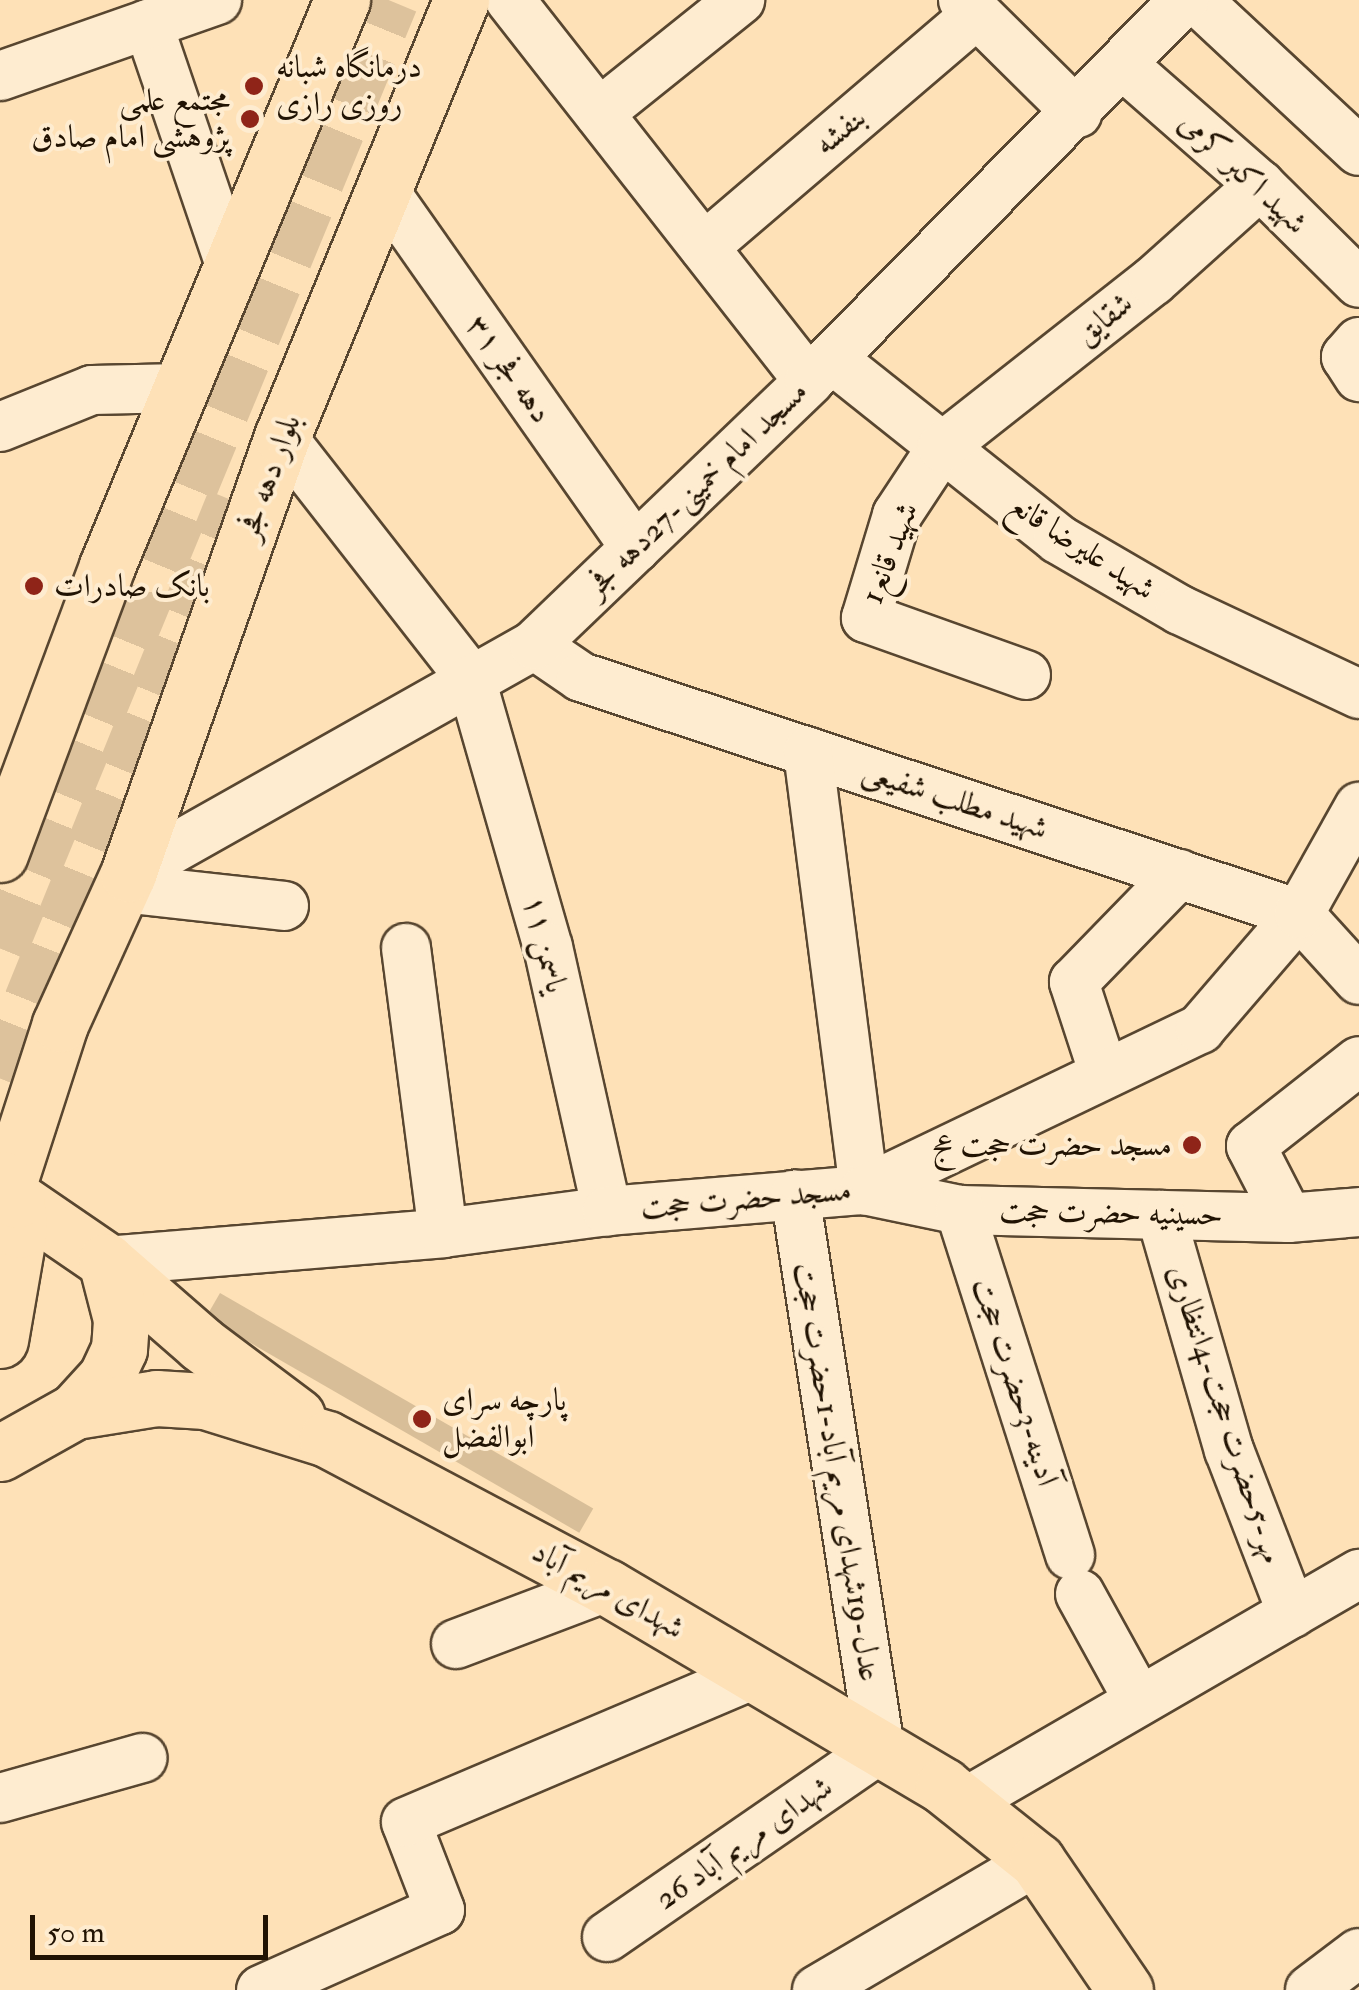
<!DOCTYPE html>
<html>
<head>
<meta charset="utf-8">
<style>
  body { margin:0 }
  #map { position:relative; width:1359px; height:1990px; overflow:hidden; background:#fee1b7; font-family:"IM FELL Double Pica",Amiri,serif }
  div>[style] { position:absolute }
  [style*='--x'] { left:calc(var(--x)*1px); top:calc(var(--y)*1px); width:calc(var(--w)*1px); rotate:calc(var(--a)*1deg) }
  .green>* { inset:0; background:#d8be98; transform-origin:0 0 }
  .major-tunnel>* { height:55px; margin-top:-27.5px; transform-origin:0; background:repeating-linear-gradient(90deg,#ddc29c 0 55px,transparent 0 83px) }
  .roads { filter:drop-shadow(2px 0 #584630) drop-shadow(-2px 0 #584630) drop-shadow(0 2px #584630) drop-shadow(0 -2px #584630) }
  .minor>* { height:48px; margin:-24px; padding:0 24px; transform-origin:24px; border-radius:24px; background:#feecd0 }
  .major>* { height:55px; margin:-27.5px; padding:0 27.5px; transform-origin:27.5px; border-radius:27.5px; background:#fee1b7 }
  .dots>* { width:28px; height:28px; translate:-50% -50%; box-sizing:border-box; border:5px solid #feecd0; border-radius:50% }
  span { translate:-50% -50%; white-space:nowrap; text-align:center; line-height:1.15; -webkit-text-stroke:8px #feecd0; paint-order:stroke }
  .poi-label { font-size:32px; color:#211303 }
  .left { translate:0 -50%; text-align:left }
  .right { translate:-100% -50%; text-align:right }
  .street-label { font-size:32px; color:#211303 }
  .scale { position:absolute; left:30px; top:1915px; width:238px; height:45px; box-sizing:border-box; border:5px solid #211303; border-top:0; padding-left:12px; font-size:30px; line-height:35px; white-space:nowrap; color:#211303; -webkit-text-stroke:8px #feecd0; paint-order:stroke }
</style>
</head>
<body>
<div id="map">
  <div class="green">
    <i style="left:220px;top:1293px;width:431px;height:28px;rotate:30deg"></i>
  </div>
  <div class="major-tunnel">
    <i style="--x:0;--y:948;--w:1025;--a:-67.59"></i>
    <i style="--x:0;--y:1078;--w:623;--a:-67.93"></i>
  </div>
  <div class="roads">
    <div class="minor">
      <i style="--x:510;--y:0;--w:484;--a:51.9"></i>
      <i style="--x:963;--y:0;--w:161;--a:44.7"></i>
      <i style="--x:1197;--y:0;--w:221;--a:43"></i>
      <i style="--x:148;--y:24;--w:258;--a:71.2"></i>
      <i style="--x:1124;--y:66;--w:181;--a:41.2"></i>
      <i style="--x:1260;--y:185;--w:139;--a:44.7"></i>
      <i style="--x:0;--y:76;--w:230;--a:-19.3"></i>
      <i style="--x:599;--y:113;--w:181;--a:-38.7"></i>
      <i style="--x:383;--y:189;--w:439;--a:54.9"></i>
      <i style="--x:704;--y:247;--w:359;--a:-40.5"></i>
      <i style="--x:1359;--y:342;--w:20;--a:131"></i>
      <i style="--x:1346;--y:357;--w:24;--a:57"></i>
      <i style="--x:832;--y:359;--w:289;--a:38.5"></i>
      <i style="--x:1058;--y:539;--w:141;--a:30.2"></i>
      <i style="--x:1180;--y:610;--w:198;--a:25.1"></i>
      <i style="--x:0;--y:427;--w:99;--a:-21.9"></i>
      <i style="--x:92;--y:390;--w:89;--a:-1.3"></i>
      <i style="--x:282;--y:437;--w:307;--a:52"></i>
      <i style="--x:471;--y:679;--w:279;--a:74"></i>
      <i style="--x:548;--y:947;--w:271;--a:77.4"></i>
      <i style="--x:534;--y:645;--w:57;--a:34.2"></i>
      <i style="--x:581;--y:677;--w:756;--a:18.27"></i>
      <i style="--x:1299;--y:914;--w:89;--a:47.7"></i>
      <i style="--x:1026;--y:675;--w:170;--a:-160.4"></i>
      <i style="--x:866;--y:618;--w:108;--a:-73.2"></i>
      <i style="--x:897;--y:515;--w:82;--a:-56.5"></i>
      <i style="--x:942;--y:447;--w:268;--a:-38.2"></i>
      <i style="--x:1153;--y:281;--w:144;--a:-41.9"></i>
      <i style="--x:808;--y:752;--w:442;--a:82.7"></i>
      <i style="--x:864;--y:1190;--w:98;--a:11.8"></i>
      <i style="--x:960;--y:1210;--w:328;--a:1.4"></i>
      <i style="--x:1288;--y:1218;--w:71;--a:-4.8"></i>
      <i style="--x:128;--y:874;--w:466;--a:-29.4"></i>
      <i style="--x:534;--y:645;--w:381;--a:-43.8"></i>
      <i style="--x:809;--y:381;--w:535;--a:-45.45"></i>
      <i style="--x:122;--y:888;--w:163;--a:6.3"></i>
      <i style="--x:406;--y:948;--w:287;--a:82.6"></i>
      <i style="--x:1104;--y:1074;--w:97;--a:-108.1"></i>
      <i style="--x:1074;--y:982;--w:151;--a:-45.8"></i>
      <i style="--x:960;--y:1210;--w:362;--a:72.3"></i>
      <i style="--x:1161;--y:1215;--w:245;--a:73.9"></i>
      <i style="--x:1229;--y:1450;--w:175;--a:68.9"></i>
      <i style="--x:1288;--y:1218;--w:81;--a:-117.2"></i>
      <i style="--x:1251;--y:1146;--w:137;--a:-38.2"></i>
      <i style="--x:106;--y:1261;--w:338;--a:-4.7"></i>
      <i style="--x:443;--y:1233;--w:165;--a:-7.6"></i>
      <i style="--x:607;--y:1211;--w:258;--a:-4.7"></i>
      <i style="--x:864;--y:1190;--w:373;--a:-25.6"></i>
      <i style="--x:1200;--y:1029;--w:152;--a:-49.3"></i>
      <i style="--x:1299;--y:914;--w:123;--a:-60.7"></i>
      <i style="--x:1080;--y:1594;--w:122;--a:61.1"></i>
      <i style="--x:456;--y:1644;--w:161;--a:-20.7"></i>
      <i style="--x:0;--y:1798;--w:148;--a:-15.7"></i>
      <i style="--x:964;--y:1803;--w:457;--a:-30.1"></i>
      <i style="--x:607;--y:1937;--w:331;--a:-34.6"></i>
      <i style="--x:880;--y:1749;--w:561;--a:-98.71"></i>
      <i style="--x:261;--y:1990;--w:196;--a:-24.1"></i>
      <i style="--x:440;--y:1910;--w:94;--a:-111.1"></i>
      <i style="--x:406;--y:1822;--w:378;--a:-23"></i>
      <i style="--x:817;--y:1990;--w:255;--a:-30.4"></i>
      <i style="--x:1310;--y:1990;--w:61;--a:-37.1"></i>
    </div>
    <div class="major">
      <i style="--x:0;--y:854;--w:307;--a:-69.6"></i>
      <i style="--x:107;--y:566;--w:613;--a:-67.45"></i>
      <i style="--x:8;--y:1185;--w:169;--a:-72.1"></i>
      <i style="--x:60;--y:1024;--w:165;--a:-65.6"></i>
      <i style="--x:128;--y:874;--w:463;--a:-70.6"></i>
      <i style="--x:282;--y:437;--w:472;--a:-67.7"></i>
      <i style="--x:17;--y:1200;--w:108;--a:34.4"></i>
      <i style="--x:106;--y:1261;--w:126;--a:41.1"></i>
      <i style="--x:201;--y:1344;--w:120;--a:36.9"></i>
      <i style="--x:0;--y:1340;--w:112;--a:-80.2"></i>
      <i style="--x:19;--y:1230;--w:30;--a:-94"></i>
      <i style="--x:17;--y:1200;--w:25;--a:-124"></i>
      <i style="--x:75;--y:1411;--w:46;--a:-47.6"></i>
      <i style="--x:106;--y:1377;--w:31;--a:-65"></i>
      <i style="--x:119;--y:1349;--w:30;--a:-86"></i>
      <i style="--x:121;--y:1319;--w:60;--a:-104.5"></i>
      <i style="--x:0;--y:1453;--w:86;--a:-29.2"></i>
      <i style="--x:75;--y:1411;--w:82;--a:-9.1"></i>
      <i style="--x:156;--y:1398;--w:49;--a:3.5"></i>
      <i style="--x:205;--y:1401;--w:128;--a:17.3"></i>
      <i style="--x:327;--y:1439;--w:317;--a:27.9"></i>
      <i style="--x:607;--y:1587;--w:391;--a:30.6"></i>
      <i style="--x:943;--y:1786;--w:120;--a:38.6"></i>
      <i style="--x:1037;--y:1861;--w:156;--a:55.7"></i>
    </div>
  </div>
  <div class="dots">
    <i style="left:254px;top:86px;background:#8f2418"></i>
    <i style="left:250px;top:119px;background:#8f2418"></i>
    <i style="left:34px;top:586px;background:#8f2418"></i>
    <i style="left:1192px;top:1145px;background:#8f2418"></i>
    <i style="left:422px;top:1419px;background:#8f2418"></i>
  </div>
  <div class="poi-label">
    <span class="left" style="left:276px;top:86px">درمانگاه شبانه<br>روزی رازی</span>
    <span class="right" style="left:230px;top:119px">مجتمع علمی<br>پژوهشی امام صادق</span>
    <span class="left" style="left:54px;top:586px">بانک صادرات</span>
    <span class="right" style="left:1172px;top:1145px">مسجد حضرت حجت عج</span>
    <span class="left" style="left:442px;top:1419px">پارچه سرای<br>ابوالفضل</span>
  </div>
  <div class="street-label">
    <span style="left:840px;top:131px;rotate:-40deg">بنفشه</span>
    <span style="left:1243px;top:173px;rotate:43deg">شهید اکبر کرمی</span>
    <span style="left:1104px;top:319px;rotate:-38deg">شقایق</span>
    <span style="left:509px;top:369px;rotate:55deg">دهه فجر ۳۱</span>
    <span style="left:269px;top:477px;rotate:-70deg">بلوار دهه فجر</span>
    <span style="left:696px;top:489px;rotate:-44deg">مسجد امام خمینی-27دهه فجر</span>
    <span style="left:1082px;top:547px;rotate:33deg">شهید علیرضا قانع</span>
    <span style="left:890px;top:553px;rotate:-69deg">1شهید قانع</span>
    <span style="left:955px;top:800px;rotate:18deg">شهید مطلب شفیعی</span>
    <span style="left:545px;top:944px;rotate:76deg">یاسمن ۱۱</span>
    <span style="left:746px;top:1199px;rotate:-5deg">مسجد حضرت حجت</span>
    <span style="left:1111px;top:1213px;rotate:1deg">حسینیه حضرت حجت</span>
    <span style="left:1015px;top:1382px;rotate:72deg">آدینه-3حضرت حجت</span>
    <span style="left:1225px;top:1414px;rotate:72deg">مهر-5حضرت حجت-4انتظاری</span>
    <span style="left:837px;top:1472px;rotate:81deg">عدل-19شهدای مریم آباد-1حضرت حجت</span>
    <span style="left:608px;top:1590px;rotate:29deg">شهدای مریم آباد</span>
    <span style="left:744px;top:1843px;rotate:-35deg">26 شهدای مریم آباد</span>
  </div>
  <div class="scale">50 m</div>
</div>
</body>
</html>
